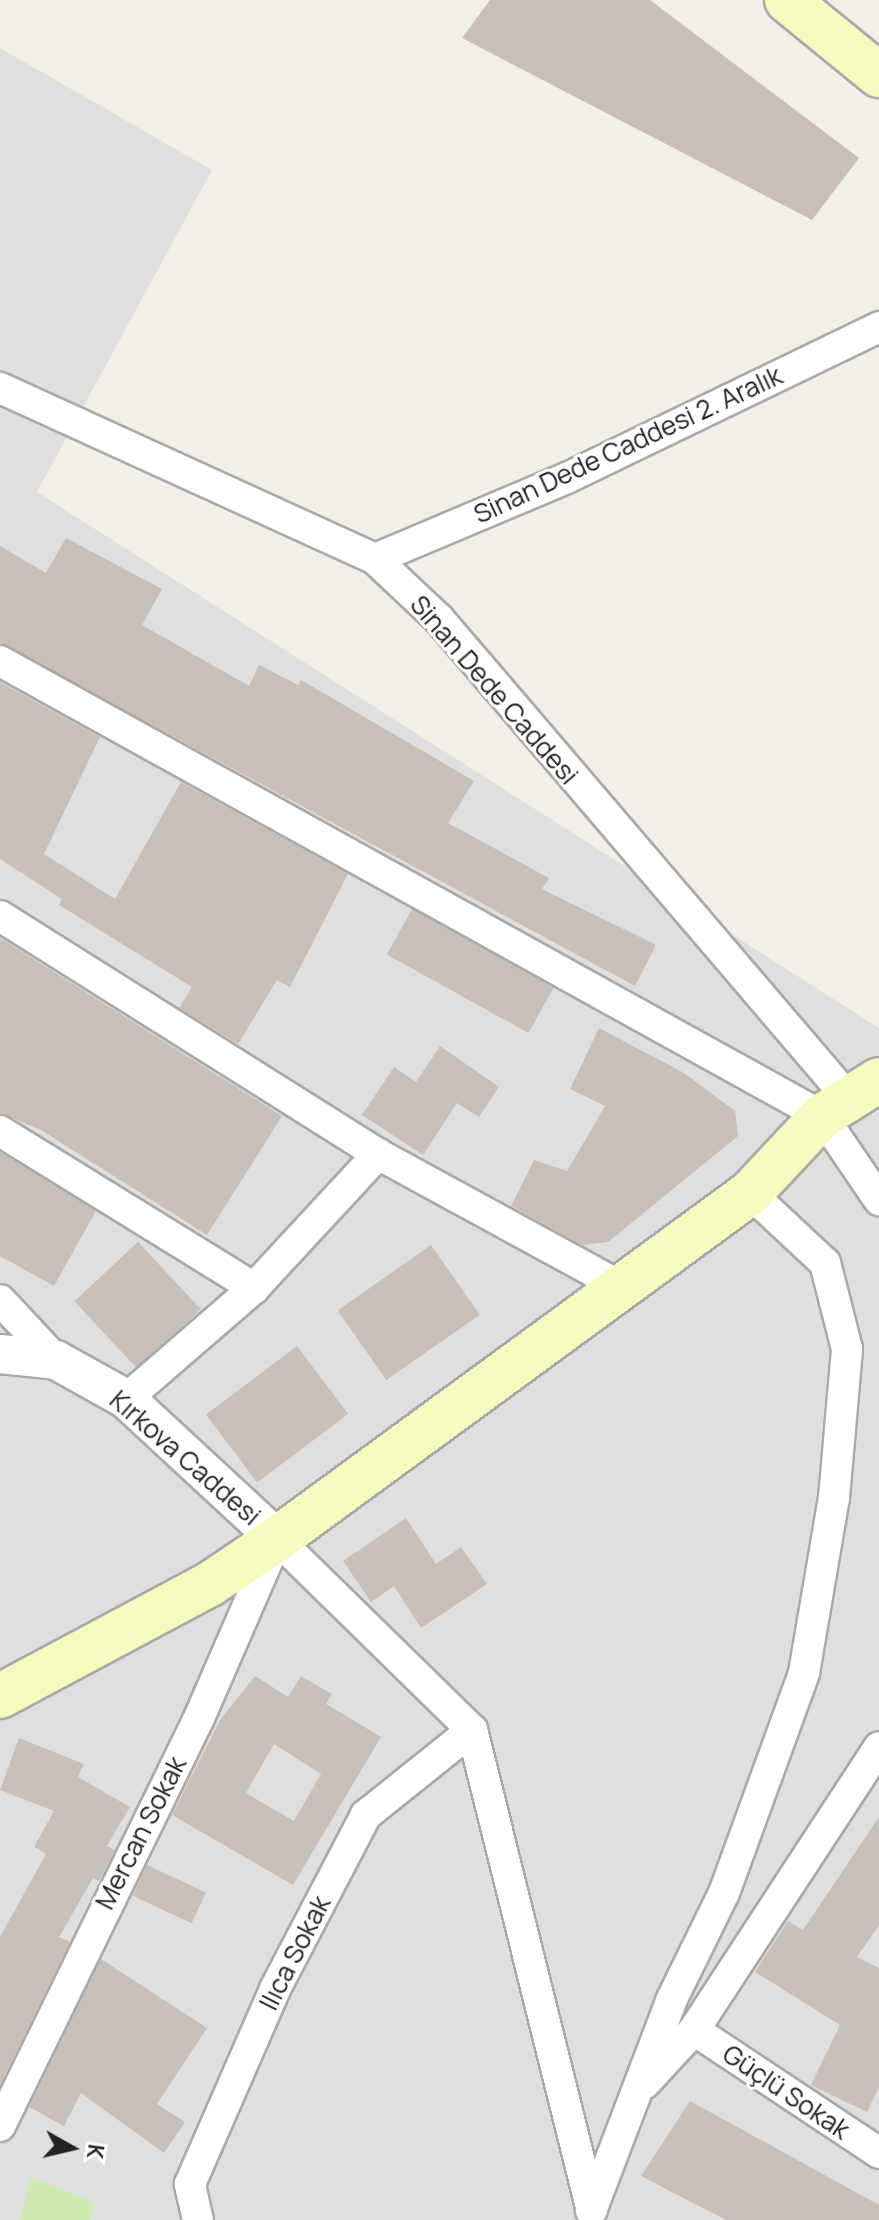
<!DOCTYPE html>
<html>
<head>
<meta charset="utf-8">
<style>
  body { margin:0 }
  #map { position:relative; width:879px; height:2220px; overflow:hidden; background:#f2efe9; font-family:Manrope,sans-serif }
  div>[style] { position:absolute }
  [style*='--x'] { left:calc(var(--x)*1px); top:calc(var(--y)*1px); width:calc(var(--w)*1px); rotate:calc(var(--a)*1deg) }
  .residential>* { inset:0; background:#e0dfdf }
  .grass>* { inset:0; background:#cdebb0 }
  .building>* { inset:0; background:#c7bfb8; transform-origin:0 0 }
  .roads { filter:drop-shadow(2px 0 #a9a9a9) drop-shadow(-2px 0 #a9a9a9) drop-shadow(0 2px #a9a9a9) drop-shadow(0 -2px #a9a9a9) }
  .minor>* { height:30px; margin:-15px; padding:0 15px; transform-origin:15px; border-radius:15px; background:#fff }
  .tertiary>* { height:38px; margin:-19px; padding:0 19px; transform-origin:19px; border-radius:19px; background:#fff }
  .secondary>* { height:44px; margin:-22px; padding:0 22px; transform-origin:22px; border-radius:22px; background:#f7fabf }
  span { translate:-50% -50%; white-space:nowrap; text-align:center; line-height:1.15; -webkit-text-stroke:6px #fff; paint-order:stroke }
  .street-label { font-size:26px; color:#222 }
  .north { position:absolute; left:32px; top:2108px; width:80px; height:80px; -webkit-text-stroke:6px #fff; paint-order:stroke; rotate:98deg; font-size:22px; font-weight:700; line-height:32px; text-align:center; color:#222 }
  .north::after { content:''; display:block; margin:auto; width:28px; height:36px; background:#222; clip-path:polygon(50% 0,100% 100%,50% 72%,0 100%) }
</style>
</head>
<body>
<div id="map">
  <div class="residential">
    <i style="clip-path:polygon(0 48px,212px 170px,37px 492px,879px 1028px,879px 2220px,0 2220px)"></i>
  </div>
  <div class="grass">
    <i style="clip-path:polygon(31px 2177px,95px 2203px,89px 2220px,20px 2220px)"></i>
  </div>
  <div class="building">
    <i style="clip-path:polygon(490px 0,650px 0,859px 158px,812px 220px,462px 38px)"></i>
    <i style="clip-path:polygon(66px 538px,162px 589px,142px 625px,249px 686px,259px 665px,298px 685px,301px 680px,474px 781px,448px 823px,549px 878px,542px 889px,656px 945px,635px 986px,0 643px,0 546px,46px 573px)"></i>
    <i style="clip-path:polygon(0 682px,100px 737px,44px 854px,115px 899px,181px 782px,348px 874px,290px 987px,277px 980px,238px 1044px,179px 1008px,192px 987px,59px 905px,62px 899px,0 859px)"></i>
    <i style="left:412px;top:909px;width:162px;height:52px;rotate:29deg"></i>
    <i style="clip-path:polygon(0 938px,282px 1116px,207px 1235px,41px 1130px,0 1113px)"></i>
    <i style="clip-path:polygon(599px 1028px,684px 1073px,735px 1111px,738px 1136px,608px 1242px,582px 1245px,511px 1206px,534px 1160px,567px 1171px,605px 1106px,570px 1089px)"></i>
    <i style="clip-path:polygon(440px 1046px,499px 1087px,479px 1117px,457px 1103px,423px 1155px,362px 1115px,394px 1067px,416px 1082px)"></i>
    <i style="clip-path:polygon(0 1152px,96px 1211px,54px 1286px,0 1256px)"></i>
    <i style="left:138px;top:1242px;width:92px;height:87px;rotate:47deg"></i>
    <i style="left:431px;top:1245px;width:85px;height:114px;rotate:55deg"></i>
    <i style="left:297px;top:1346px;width:85px;height:114px;rotate:53deg"></i>
    <i style="clip-path:polygon(406px 1518px,436px 1564px,461px 1547px,487px 1584px,421px 1628px,394px 1586px,371px 1602px,343px 1561px)"></i>
    <i style="clip-path:polygon(evenodd,255px 1676px,288px 1697px,301px 1676px,332px 1694px,326px 1704px,381px 1737px,293px 1885px,172px 1815px,220px 1720px,255px 1676px,274px 1744px,321px 1774px,294px 1821px,246px 1793px,274px 1744px)"></i>
    <i style="clip-path:polygon(19px 1738px,84px 1764px,78px 1777px,130px 1807px,107px 1846px,115px 1850px,99px 1881px,93px 1878px,59px 1937px,70px 1942px,0 2085px,0 1937px,46px 1854px,34px 1847px,54px 1811px,0 1790px)"></i>
    <i style="clip-path:polygon(879px 1817px,879px 1925px,857px 1957px,879px 1968px,879px 2087px,867px 2112px,811px 2085px,840px 2025px,755px 1972px,788px 1921px,803px 1930px)"></i>
    <i style="left:147px;top:1865px;width:65px;height:34px;rotate:25deg"></i>
    <i style="clip-path:polygon(101px 1959px,207px 2028px,157px 2104px,185px 2122px,164px 2153px,81px 2093px,64px 2126px,29px 2107px)"></i>
    <i style="clip-path:polygon(690px 2101px,879px 2205px,879px 2220px,726px 2220px,641px 2176px)"></i>
  </div>
  <div class="roads">
    <div class="minor">
      <i style="--x:0;--y:388;--w:412;--a:24.5"></i>
      <i style="--x:375;--y:559;--w:88;--a:43.2"></i>
      <i style="--x:439;--y:619;--w:631;--a:49.5"></i>
      <i style="--x:375;--y:559;--w:208;--a:-22.9"></i>
      <i style="--x:567;--y:478;--w:347;--a:-25.8"></i>
      <i style="--x:0;--y:661;--w:940;--a:28.97"></i>
      <i style="--x:822;--y:1116;--w:102;--a:55.8"></i>
      <i style="--x:0;--y:916;--w:447;--a:32.2"></i>
      <i style="--x:378;--y:1154;--w:276;--a:28.6"></i>
      <i style="--x:0;--y:1131;--w:299;--a:31.7"></i>
      <i style="--x:0;--y:1300;--w:82;--a:47"></i>
      <i style="--x:126;--y:1399;--w:169;--a:-40.9"></i>
      <i style="--x:254;--y:1288;--w:183;--a:-47.2"></i>
      <i style="--x:694;--y:2030;--w:222;--a:33.6"></i>
      <i style="--x:645;--y:2083;--w:72;--a:-47.2"></i>
      <i style="--x:694;--y:2030;--w:338;--a:-56.8"></i>
      <i style="--x:0;--y:2126;--w:454;--a:-64"></i>
      <i style="--x:199;--y:1718;--w:195;--a:-66.5"></i>
      <i style="--x:277;--y:1539;--w:273;--a:44.4"></i>
      <i style="--x:472;--y:1730;--w:495;--a:76"></i>
      <i style="--x:591;--y:2211;--w:225;--a:-69.1"></i>
      <i style="--x:671;--y:2001;--w:120;--a:-63.9"></i>
      <i style="--x:724;--y:1893;--w:234;--a:-70"></i>
      <i style="--x:804;--y:1673;--w:178;--a:-80.3"></i>
      <i style="--x:834;--y:1498;--w:150;--a:-85"></i>
      <i style="--x:847;--y:1349;--w:89;--a:-104.3"></i>
      <i style="--x:825;--y:1263;--w:103;--a:-137"></i>
      <i style="--x:198;--y:2220;--w:37;--a:-103"></i>
      <i style="--x:190;--y:2184;--w:213;--a:-66.4"></i>
      <i style="--x:275;--y:1989;--w:196;--a:-62.4"></i>
      <i style="--x:366;--y:1815;--w:136;--a:-38.7"></i>
    </div>
    <div class="tertiary">
      <i style="--x:0;--y:1354;--w:56;--a:6.1"></i>
      <i style="--x:56;--y:1360;--w:80;--a:29.1"></i>
      <i style="--x:126;--y:1399;--w:206;--a:42.8"></i>
    </div>
    <div class="secondary">
      <i style="--x:787;--y:0;--w:119;--a:39.2"></i>
      <i style="--x:0;--y:1696;--w:238;--a:-28.1"></i>
      <i style="--x:210;--y:1584;--w:81;--a:-33.9"></i>
      <i style="--x:277;--y:1539;--w:586;--a:-36.19"></i>
      <i style="--x:750;--y:1193;--w:105;--a:-46.9"></i>
      <i style="--x:822;--y:1116;--w:67;--a:-32.3"></i>
    </div>
  </div>
  <div class="street-label">
    <span style="left:628px;top:445px;rotate:-25deg">Sinan Dede Caddesi 2. Aralık</span>
    <span style="left:494px;top:690px;rotate:49deg">Sinan Dede Caddesi</span>
    <span style="left:185px;top:1458px;rotate:41deg">Kırkova Caddesi</span>
    <span style="left:141px;top:1833px;rotate:-63deg">Mercan Sokak</span>
    <span style="left:295px;top:1953px;rotate:-63deg">Ilıca Sokak</span>
    <span style="left:786px;top:2092px;rotate:34deg">Güçlü Sokak</span>
  </div>
  <div class="north">K</div>
</div>
</body>
</html>
